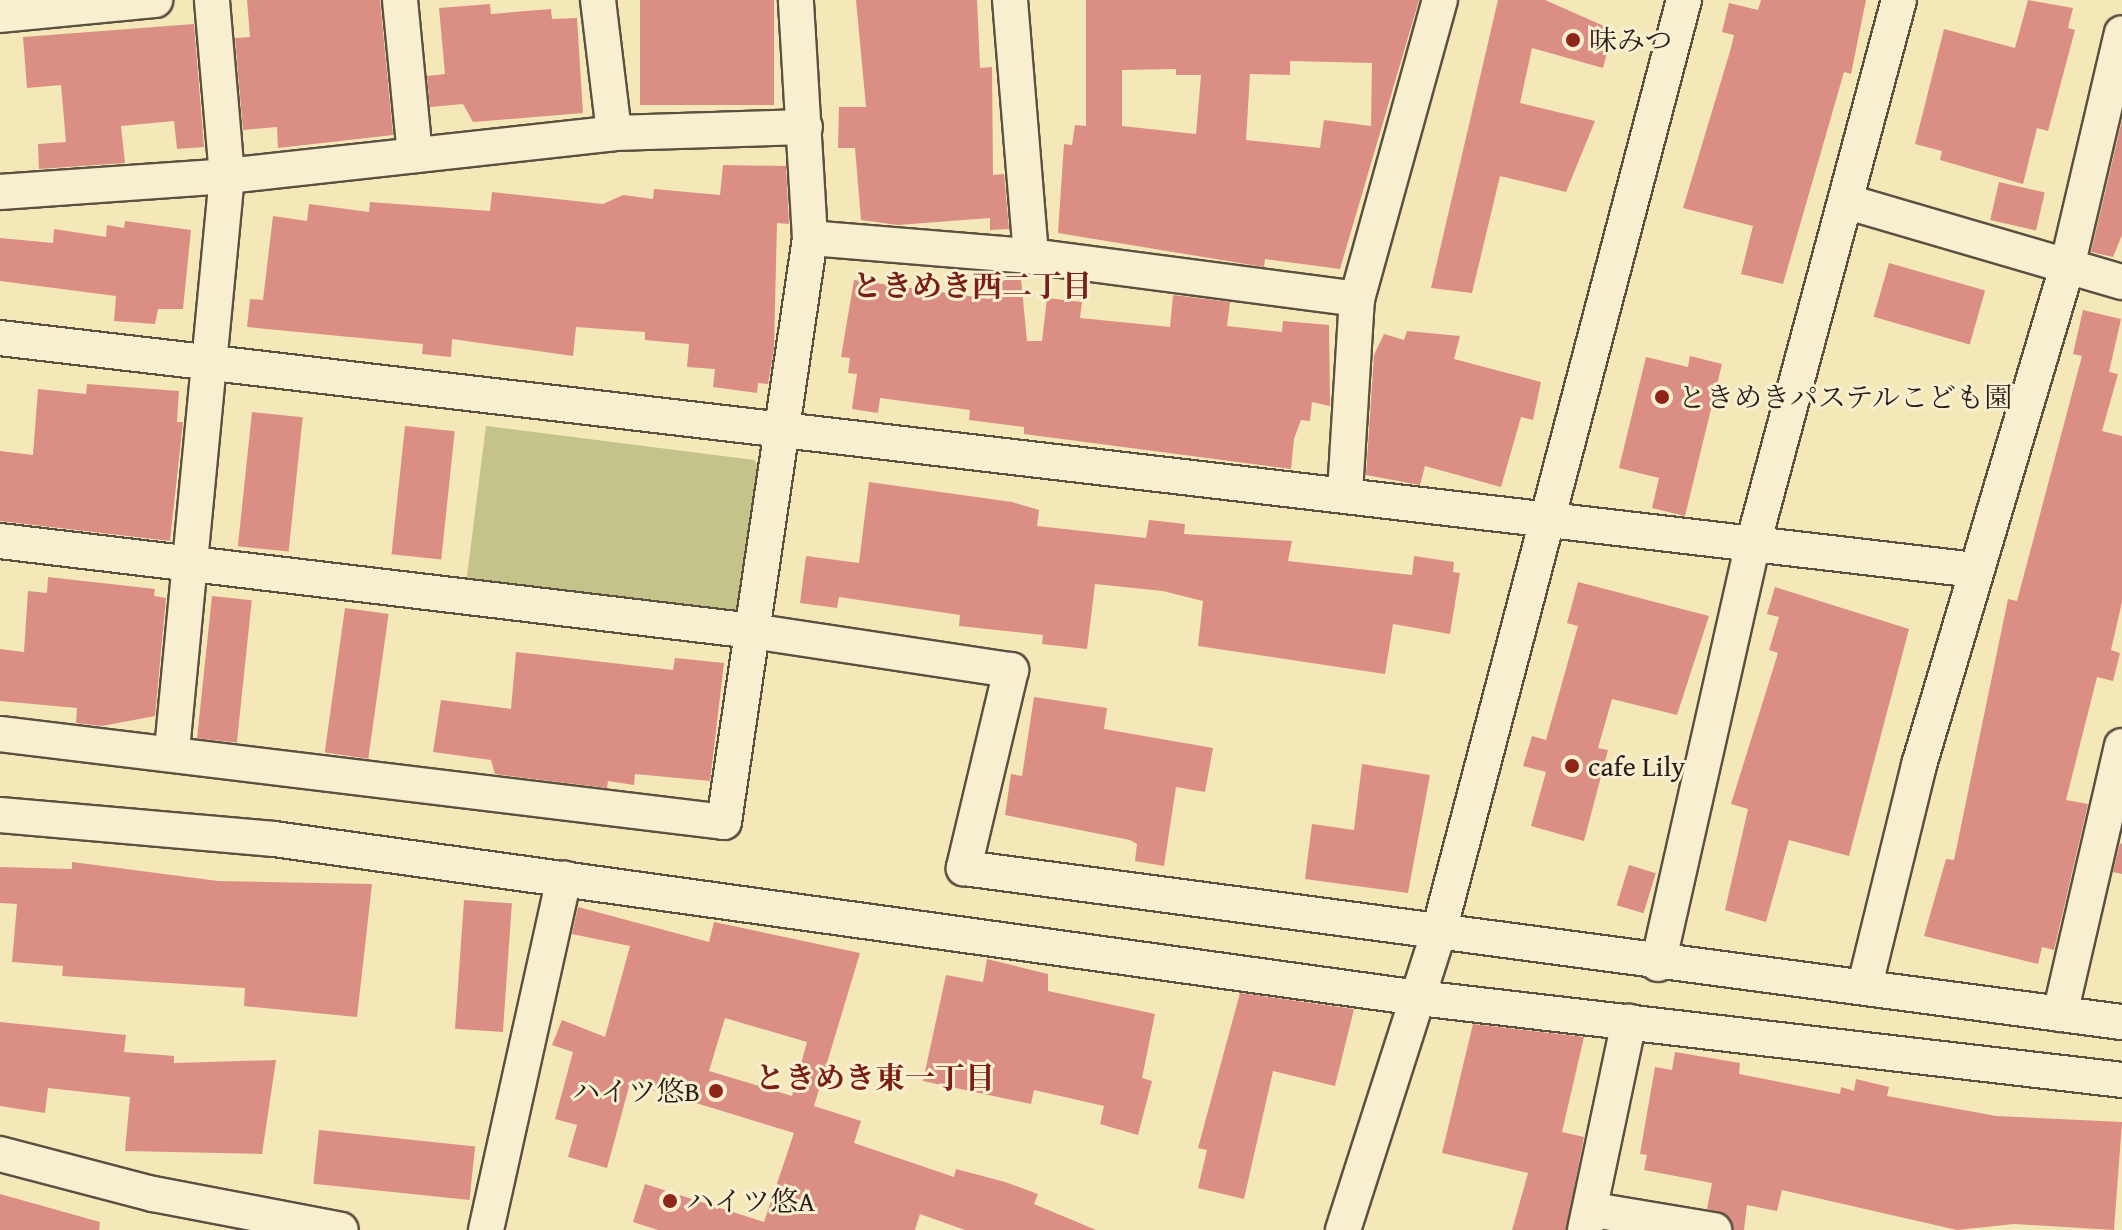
<!DOCTYPE html>
<html>
<head>
<meta charset="utf-8">
<style>
  body { margin:0 }
  #map { position:relative; width:2122px; height:1230px; overflow:hidden; background:#f4e7b8; font-family:"Gentium Book Plus","Noto Serif JP",serif }
  div>[style] { position:absolute }
  [style*='--x'] { left:calc(var(--x)*1px); top:calc(var(--y)*1px); width:calc(var(--w)*1px); rotate:calc(var(--a)*1deg) }
  .green>* { inset:0; background:#c3c38a }
  .building>* { inset:0; background:#db8f84; transform-origin:0 0 }
  .roads { filter:drop-shadow(2px 0 #5c5041) drop-shadow(-2px 0 #5c5041) drop-shadow(0 2px #5c5041) drop-shadow(0 -2px #5c5041) }
  .minor>* { height:34px; margin:-17px; padding:0 17px; transform-origin:17px; border-radius:17px; background:#f8efd1 }
  .dots>* { width:22px; height:22px; translate:-50% -50%; box-sizing:border-box; border:4px solid #f8efd1; border-radius:50% }
  span { translate:-50% -50%; white-space:nowrap; text-align:center; line-height:1.15; -webkit-text-stroke:6px #f8efd1; paint-order:stroke }
  .poi-label { font-size:28px; color:#2a1e19 }
  .left { translate:0 -50%; text-align:left }
  .right { translate:-100% -50%; text-align:right }
  .neighbourhood-label { font-size:30px; color:#7a1f14; font-weight:700 }
</style>
</head>
<body>
<div id="map">
  <div class="green">
    <i style="clip-path:polygon(486px 426px,754px 460px,764px 473px,745px 606px,731px 618px,466px 584px)"></i>
  </div>
  <div class="building">
    <i style="clip-path:polygon(247px 0,380px 0,393px 135px,278px 148px,277px 127px,243px 130px,235px 38px,250px 37px)"></i>
    <i style="left:640px;top:0;width:134px;height:105px"></i>
    <i style="clip-path:polygon(856px 0,977px 0,980px 68px,992px 67px,993px 175px,1004px 174px,1009px 229px,990px 230px,990px 218px,898px 225px,861px 220px,855px 148px,838px 148px,839px 107px,866px 107px)"></i>
    <i style="clip-path:polygon(evenodd,1086px 0,1419px 0,1340px 269px,1265px 259px,1264px 267px,1058px 233px,1064px 144px,1072px 145px,1075px 125px,1086px 126px,1086px 0,1290px 61px,1372px 63px,1371px 126px,1324px 120px,1320px 148px,1246px 140px,1250px 74px,1290px 75px,1290px 61px,1086px 0,1176px 69px,1176px 75px,1201px 75px,1196px 134px,1122px 126px,1122px 70px,1176px 69px)"></i>
    <i style="clip-path:polygon(1498px 0,1545px 0,1613px 30px,1603px 68px,1532px 48px,1520px 103px,1595px 121px,1566px 192px,1500px 176px,1472px 293px,1431px 288px)"></i>
    <i style="clip-path:polygon(1761px 0,1866px 0,1851px 74px,1844px 72px,1783px 284px,1741px 274px,1753px 226px,1683px 208px,1731px 48px,1734px 35px,1722px 32px,1729px 3px,1758px 10px)"></i>
    <i style="clip-path:polygon(2028px 0,2073px 8px,2068px 28px,2075px 30px,2048px 131px,2037px 128px,2023px 184px,1940px 160px,1942px 151px,1915px 144px,1944px 29px,2015px 48px)"></i>
    <i style="clip-path:polygon(490px 4px,491px 14px,551px 9px,552px 19px,577px 18px,583px 113px,473px 122px,463px 104px,430px 107px,427px 76px,445px 74px,439px 8px)"></i>
    <i style="clip-path:polygon(194px 24px,204px 147px,177px 149px,174px 121px,121px 126px,125px 163px,39px 169px,38px 144px,66px 142px,61px 85px,27px 88px,23px 37px)"></i>
    <i style="clip-path:polygon(2122px 120px,2122px 235px,2113px 257px,2091px 252px)"></i>
    <i style="clip-path:polygon(723px 165px,786px 166px,789px 224px,777px 223px,774px 348px,768px 384px,758px 383px,757px 393px,713px 387px,715px 369px,687px 367px,689px 344px,645px 340px,645px 332px,576px 327px,573px 356px,452px 339px,451px 357px,422px 354px,423px 344px,247px 327px,250px 299px,263px 300px,273px 216px,307px 221px,309px 204px,369px 212px,370px 202px,490px 211px,492px 192px,603px 204px,623px 195px,653px 199px,654px 189px,720px 195px)"></i>
    <i style="left:1999px;top:182px;width:47px;height:39px;rotate:13deg"></i>
    <i style="clip-path:polygon(125px 221px,191px 230px,183px 309px,158px 309px,155px 324px,114px 321px,116px 296px,0 281px,0 238px,53px 243px,54px 229px,106px 237px,107px 225px,124px 228px)"></i>
    <i style="left:1889px;top:263px;width:100px;height:56px;rotate:16deg"></i>
    <i style="clip-path:polygon(992px 276px,1021px 279px,1027px 341px,1042px 341px,1047px 298px,1082px 302px,1080px 318px,1170px 327px,1173px 295px,1230px 302px,1227px 326px,1282px 332px,1283px 321px,1329px 325px,1330px 406px,1312px 402px,1310px 421px,1301px 420px,1294px 439px,1291px 469px,1024px 434px,1024px 427px,969px 420px,970px 410px,880px 398px,878px 413px,852px 409px,857px 374px,848px 373px,850px 358px,841px 357px,854px 280px,990px 299px)"></i>
    <i style="clip-path:polygon(2083px 310px,2121px 319px,2109px 372px,2118px 374px,2102px 431px,2122px 436px,2122px 602px,2111px 650px,2120px 653px,2113px 681px,2097px 677px,2066px 800px,2088px 804px,2054px 950px,2042px 947px,2038px 964px,1924px 936px,1946px 859px,1954px 860px,2008px 599px,2017px 601px,2082px 356px,2073px 354px)"></i>
    <i style="clip-path:polygon(1407px 331px,1460px 336px,1454px 359px,1541px 382px,1533px 420px,1521px 417px,1501px 487px,1425px 466px,1420px 485px,1366px 475px,1374px 355px,1384px 334px,1404px 340px)"></i>
    <i style="clip-path:polygon(1690px 356px,1722px 364px,1685px 516px,1652px 508px,1659px 478px,1619px 468px,1646px 357px,1688px 367px)"></i>
    <i style="clip-path:polygon(87px 384px,179px 391px,177px 422px,183px 422px,170px 541px,0 521px,0 451px,33px 455px,38px 389px,86px 394px)"></i>
    <i style="left:252px;top:412px;width:51px;height:135px;rotate:6deg"></i>
    <i style="left:405px;top:426px;width:50px;height:129px;rotate:6deg"></i>
    <i style="clip-path:polygon(869px 482px,1012px 502px,1039px 510px,1037px 526px,1146px 538px,1149px 520px,1185px 524px,1184px 534px,1292px 541px,1288px 561px,1412px 575px,1414px 556px,1454px 562px,1453px 572px,1460px 573px,1450px 634px,1393px 624px,1385px 674px,1198px 646px,1203px 601px,1163px 591px,1095px 584px,1087px 649px,1042px 644px,1043px 635px,959px 626px,960px 615px,839px 597px,837px 608px,800px 603px,806px 556px,859px 563px)"></i>
    <i style="clip-path:polygon(48px 577px,155px 589px,154px 596px,166px 598px,155px 716px,102px 726px,76px 723px,77px 708px,0 701px,0 649px,24px 652px,28px 591px,47px 593px)"></i>
    <i style="clip-path:polygon(1578px 582px,1709px 616px,1677px 715px,1612px 699px,1598px 748px,1608px 750px,1584px 841px,1531px 826px,1546px 772px,1523px 766px,1532px 736px,1546px 740px,1578px 626px,1567px 623px)"></i>
    <i style="clip-path:polygon(1775px 587px,1909px 629px,1849px 856px,1789px 840px,1766px 922px,1725px 910px,1748px 809px,1731px 804px,1778px 653px,1769px 650px,1779px 617px,1767px 614px)"></i>
    <i style="left:212px;top:596px;width:40px;height:143px;rotate:6deg"></i>
    <i style="left:345px;top:608px;width:44px;height:146px;rotate:8deg"></i>
    <i style="clip-path:polygon(516px 652px,673px 670px,675px 658px,724px 663px,710px 781px,635px 774px,634px 785px,608px 781px,607px 788px,495px 774px,491px 760px,433px 752px,441px 700px,511px 709px)"></i>
    <i style="clip-path:polygon(1034px 697px,1107px 708px,1104px 729px,1213px 748px,1205px 792px,1176px 787px,1164px 866px,1135px 861px,1137px 844px,1130px 840px,1005px 815px,1011px 774px,1022px 776px)"></i>
    <i style="clip-path:polygon(1362px 764px,1430px 775px,1408px 893px,1305px 879px,1312px 824px,1354px 830px)"></i>
    <i style="clip-path:polygon(2120px 843px,2122px 844px,2122px 874px,2113px 872px)"></i>
    <i style="clip-path:polygon(72px 862px,218px 881px,372px 884px,357px 1017px,244px 1006px,245px 988px,62px 976px,63px 966px,12px 962px,17px 904px,0 903px,0 867px,72px 869px)"></i>
    <i style="left:1629px;top:865px;width:28px;height:42px;rotate:17deg"></i>
    <i style="left:464px;top:900px;width:48px;height:129px;rotate:4deg"></i>
    <i style="clip-path:polygon(evenodd,578px 907px,709px 942px,714px 922px,860px 953px,814px 1106px,861px 1121px,854px 1143px,954px 1177px,956px 1169px,1005px 1182px,1038px 1194px,1034px 1204px,1096px 1230px,965px 1230px,920px 1214px,915px 1230px,658px 1230px,633px 1222px,645px 1184px,764px 1222px,794px 1133px,630px 1083px,607px 1168px,568px 1157px,577px 1125px,555px 1119px,573px 1052px,552px 1045px,562px 1020px,605px 1037px,630px 946px,572px 934px,578px 907px,725px 1018px,807px 1042px,792px 1096px,709px 1071px,725px 1018px)"></i>
    <i style="clip-path:polygon(987px 959px,1048px 974px,1048px 991px,1155px 1014px,1142px 1078px,1152px 1081px,1138px 1135px,1100px 1124px,1104px 1106px,1034px 1090px,1031px 1104px,923px 1081px,946px 975px,983px 982px)"></i>
    <i style="clip-path:polygon(1240px 993px,1354px 1009px,1335px 1086px,1273px 1071px,1244px 1199px,1198px 1188px,1207px 1150px,1198px 1148px)"></i>
    <i style="clip-path:polygon(0 1022px,126px 1035px,124px 1052px,174px 1056px,174px 1063px,276px 1060px,262px 1154px,125px 1151px,130px 1097px,48px 1088px,45px 1113px,0 1106px)"></i>
    <i style="clip-path:polygon(1473px 1024px,1584px 1037px,1562px 1132px,1584px 1137px,1566px 1230px,1512px 1230px,1528px 1173px,1442px 1153px)"></i>
    <i style="clip-path:polygon(1675px 1052px,1740px 1063px,1739px 1074px,1840px 1094px,1841px 1087px,1854px 1091px,1856px 1079px,1889px 1087px,1887px 1096px,1996px 1116px,2122px 1122px,2114px 1230px,2014px 1224px,1957px 1230px,1782px 1190px,1777px 1211px,1747px 1205px,1744px 1230px,1734px 1230px,1726px 1214px,1707px 1209px,1712px 1183px,1644px 1170px,1647px 1155px,1640px 1154px,1655px 1067px,1672px 1070px)"></i>
    <i style="left:319px;top:1130px;width:157px;height:54px;rotate:6deg"></i>
    <i style="clip-path:polygon(0 1194px,100px 1222px,99px 1230px,0 1230px)"></i>
  </div>
  <div class="roads">
    <div class="minor">
      <i style="--x:400;--y:0;--w:156;--a:84.5"></i>
      <i style="--x:598;--y:0;--w:134;--a:83.1"></i>
      <i style="--x:1010;--y:0;--w:257;--a:85.3"></i>
      <i style="--x:0;--y:15;--w:156;--a:-5.5"></i>
      <i style="--x:0;--y:192;--w:228;--a:-4"></i>
      <i style="--x:227;--y:176;--w:389;--a:-6.3"></i>
      <i style="--x:614;--y:133;--w:191;--a:-1.8"></i>
      <i style="--x:1848;--y:202;--w:285;--a:16.3"></i>
      <i style="--x:810;--y:238;--w:222;--a:4.7"></i>
      <i style="--x:1031;--y:256;--w:329;--a:7.5"></i>
      <i style="--x:0;--y:338;--w:1990;--a:6.7"></i>
      <i style="--x:1345;--y:493;--w:194;--a:-86.5"></i>
      <i style="--x:1357;--y:299;--w:310;--a:-74.5"></i>
      <i style="--x:0;--y:541;--w:757;--a:6.82"></i>
      <i style="--x:752;--y:631;--w:262;--a:8.6"></i>
      <i style="--x:1011;--y:670;--w:204;--a:103.4"></i>
      <i style="--x:964;--y:868;--w:1168;--a:7.58"></i>
      <i style="--x:0;--y:734;--w:729;--a:6.93"></i>
      <i style="--x:724;--y:822;--w:590;--a:-81.62"></i>
      <i style="--x:810;--y:238;--w:238;--a:-93.4"></i>
      <i style="--x:172;--y:750;--w:577;--a:-84.53"></i>
      <i style="--x:227;--y:176;--w:177;--a:-94.9"></i>
      <i style="--x:0;--y:815;--w:275;--a:5"></i>
      <i style="--x:274;--y:839;--w:1156;--a:7.91"></i>
      <i style="--x:1419;--y:998;--w:708;--a:6.65"></i>
      <i style="--x:1658;--y:964;--w:431;--a:-77.3"></i>
      <i style="--x:1753;--y:544;--w:563;--a:-74.98"></i>
      <i style="--x:1865;--y:985;--w:227;--a:-76.2"></i>
      <i style="--x:1919;--y:765;--w:520;--a:-73.45"></i>
      <i style="--x:2067;--y:267;--w:240;--a:-76.8"></i>
      <i style="--x:2060;--y:1014;--w:275;--a:-77"></i>
      <i style="--x:0;--y:1154;--w:158;--a:14.7"></i>
      <i style="--x:153;--y:1194;--w:191;--a:10.8"></i>
      <i style="--x:1594;--y:1210;--w:122;--a:9.5"></i>
      <i style="--x:486;--y:1230;--w:360;--a:-77.5"></i>
      <i style="--x:1343;--y:1230;--w:314;--a:-72.2"></i>
      <i style="--x:1439;--y:931;--w:963;--a:-75.26"></i>
      <i style="--x:1585;--y:1230;--w:213;--a:-78.1"></i>
    </div>
  </div>
  <div class="dots">
    <i style="left:1573px;top:40px;background:#8f2418"></i>
    <i style="left:1662px;top:397px;background:#8f2418"></i>
    <i style="left:1572px;top:766px;background:#8f2418"></i>
    <i style="left:716px;top:1091px;background:#8f2418"></i>
    <i style="left:670px;top:1201px;background:#8f2418"></i>
  </div>
  <div class="poi-label">
    <span class="left" style="left:1589px;top:40px">味みつ</span>
    <span class="left" style="left:1678px;top:397px">ときめきパステルこども園</span>
    <span class="left" style="left:1588px;top:766px">cafe Lily</span>
    <span class="right" style="left:700px;top:1091px">ハイツ悠B</span>
    <span class="left" style="left:686px;top:1201px">ハイツ悠A</span>
  </div>
  <div class="neighbourhood-label">
    <span style="left:972px;top:285px">ときめき西二丁目</span>
    <span style="left:875px;top:1077px">ときめき東一丁目</span>
  </div>
</div>
</body>
</html>
